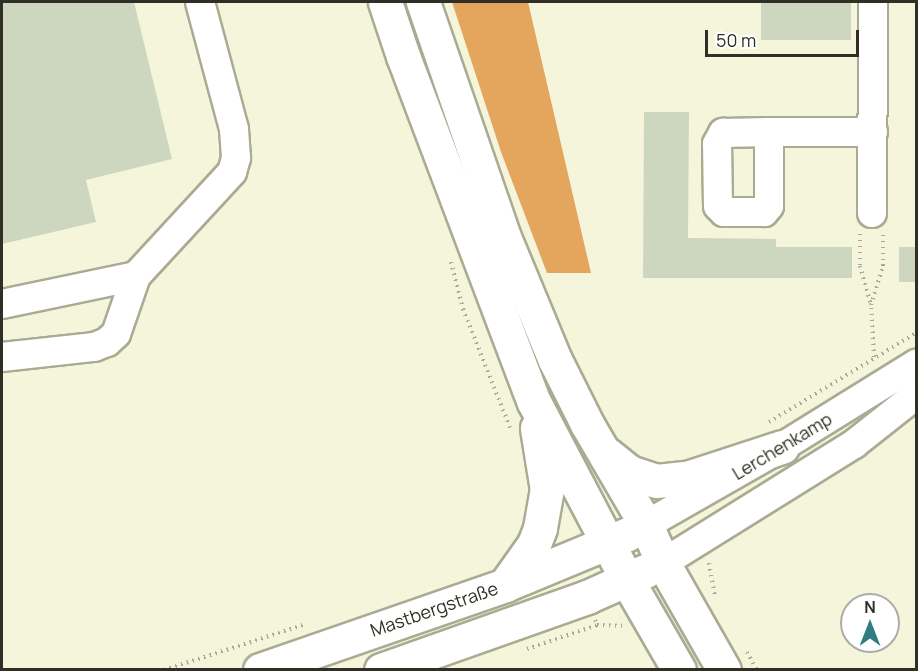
<!DOCTYPE html>
<html>
<head>
<meta charset="utf-8">
<style>
  body { margin:0 }
  #map { position:relative; width:918px; height:671px; overflow:hidden; background:#f5f5dc; font-family:Manrope,sans-serif }
  div>[style] { position:absolute }
  [style*='--x'] { left:calc(var(--x)*1px); top:calc(var(--y)*1px); width:calc(var(--w)*1px); rotate:calc(var(--a)*1deg) }
  .forest>* { inset:0; background:#e3a65c }
  .building>* { inset:0; background:#cdd7c0; transform-origin:0 0 }
  .path>* { height:4px; margin-top:-2px; transform-origin:0; background:repeating-linear-gradient(90deg,#a9a995 0 1.5px,transparent 0 6px) }
  .roads { filter:drop-shadow(2px 0 #aaab93) drop-shadow(-2px 0 #aaab93) drop-shadow(0 2px #aaab93) drop-shadow(0 -2px #aaab93) }
  .minor>* { height:28px; margin:-14px; padding:0 14px; transform-origin:14px; border-radius:14px; background:#fff }
  .major>* { height:33px; margin:-16.5px; padding:0 16.5px; transform-origin:16.5px; border-radius:16.5px; background:#fff }
  span { translate:-50% -50%; white-space:nowrap; text-align:center; line-height:1.15; -webkit-text-stroke:4.5px #fff; paint-order:stroke }
  .street-label { font-size:18px; color:#2f2f25 }
  .frame { position:absolute; inset:0; border:3px solid #2f2f25; pointer-events:none }
  .north { position:absolute; left:840px; top:593px; width:60px; height:60px; box-sizing:border-box; background:#fff; border:2px solid #acaca8; border-radius:50%; rotate:0deg; font-size:16px; font-weight:700; line-height:24px; text-align:center; color:#2f2f25 }
  .north::after { content:''; display:block; margin:auto; width:21px; height:27px; background:#327b81; clip-path:polygon(50% 0,100% 100%,50% 72%,0 100%) }
  .scale { position:absolute; left:705px; top:30px; width:154px; height:27px; box-sizing:border-box; border:3px solid #2f2f25; border-top:0; padding-left:8px; font-size:18px; line-height:21px; white-space:nowrap; color:#2f2f25; -webkit-text-stroke:4px #fff; paint-order:stroke }
</style>
</head>
<body>
<div id="map">
  <div class="forest">
    <i style="clip-path:polygon(452px 2px,528px 2px,591px 273px,547px 273px,501px 152px)"></i>
  </div>
  <div class="building">
    <i style="clip-path:polygon(2px 2px,134px 2px,172px 159px,86px 180px,96px 222px,2px 244px)"></i>
    <i style="left:761px;top:2px;width:90px;height:38px"></i>
    <i style="clip-path:polygon(644px 112px,689px 112px,688px 238px,776px 239px,776px 247px,852px 247px,852px 278px,643px 278px)"></i>
    <i style="left:899px;top:247px;width:17px;height:35px"></i>
  </div>
  <div class="path">
    <i style="--x:860;--y:234;--w:32;--a:90"></i>
    <i style="--x:860;--y:266;--w:41;--a:74.2"></i>
    <i style="--x:451;--y:262;--w:49;--a:75.7"></i>
    <i style="--x:463;--y:309;--w:130;--a:68.4"></i>
    <i style="--x:874;--y:357;--w:52;--a:-93.3"></i>
    <i style="--x:871;--y:305;--w:41;--a:-72.9"></i>
    <i style="--x:883;--y:266;--w:32;--a:-90"></i>
    <i style="--x:769;--y:422;--w:172;--a:-31.2"></i>
    <i style="--x:709;--y:563;--w:34;--a:80"></i>
    <i style="--x:595;--y:620;--w:5;--a:68"></i>
    <i style="--x:597;--y:625;--w:25;--a:2"></i>
    <i style="--x:527;--y:649;--w:74;--a:-18.9"></i>
    <i style="--x:747;--y:652;--w:21;--a:61"></i>
    <i style="--x:164;--y:670;--w:149;--a:-17.9"></i>
  </div>
  <div class="roads">
    <div class="minor">
      <i style="--x:769;--y:132;--w:74;--a:90"></i>
      <i style="--x:769;--y:206;--w:8;--a:130"></i>
      <i style="--x:764;--y:212;--w:40;--a:180"></i>
      <i style="--x:724;--y:212;--w:8;--a:-135"></i>
      <i style="--x:718;--y:206;--w:62;--a:-90.9"></i>
      <i style="--x:717;--y:144;--w:13;--a:-61"></i>
      <i style="--x:723;--y:133;--w:46;--a:-1.2"></i>
      <i style="--x:769;--y:132;--w:104;--a:0"></i>
      <i style="--x:872;--y:213;--w:211;--a:-89.7"></i>
      <i style="--x:2;--y:304;--w:137;--a:-11.8"></i>
      <i style="--x:2;--y:357;--w:93;--a:-6.2"></i>
      <i style="--x:94;--y:347;--w:14;--a:-21"></i>
      <i style="--x:107;--y:342;--w:12;--a:-42"></i>
      <i style="--x:116;--y:334;--w:61;--a:-71"></i>
      <i style="--x:136;--y:276;--w:142;--a:-47.3"></i>
      <i style="--x:232;--y:172;--w:15;--a:-74"></i>
      <i style="--x:236;--y:158;--w:29;--a:-94"></i>
      <i style="--x:234;--y:129;--w:131;--a:-105"></i>
      <i style="--x:646;--y:525;--w:157;--a:-29.8"></i>
      <i style="--x:782;--y:447;--w:158;--a:-31.8"></i>
      <i style="--x:663;--y:563;--w:225;--a:-31.9"></i>
      <i style="--x:854;--y:444;--w:79;--a:-38.3"></i>
    </div>
    <div class="major">
      <i style="--x:385;--y:2;--w:57;--a:71.6"></i>
      <i style="--x:403;--y:56;--w:370;--a:69.3"></i>
      <i style="--x:534;--y:402;--w:201;--a:62.4"></i>
      <i style="--x:627;--y:580;--w:104;--a:60"></i>
      <i style="--x:423;--y:2;--w:249;--a:71"></i>
      <i style="--x:504;--y:237;--w:133;--a:67.5"></i>
      <i style="--x:555;--y:360;--w:72;--a:63.4"></i>
      <i style="--x:587;--y:424;--w:117;--a:59.7"></i>
      <i style="--x:646;--y:525;--w:42;--a:65.9"></i>
      <i style="--x:663;--y:563;--w:123;--a:60.3"></i>
      <i style="--x:607;--y:454;--w:28;--a:39"></i>
      <i style="--x:629;--y:472;--w:28;--a:18"></i>
      <i style="--x:656;--y:481;--w:31;--a:-6"></i>
      <i style="--x:687;--y:478;--w:100;--a:-18.1"></i>
      <i style="--x:505;--y:585;--w:50;--a:-54.7"></i>
      <i style="--x:534;--y:544;--w:17;--a:-69"></i>
      <i style="--x:540;--y:528;--w:39;--a:-80"></i>
      <i style="--x:547;--y:490;--w:63;--a:-99.2"></i>
      <i style="--x:260;--y:670;--w:259;--a:-19.1"></i>
      <i style="--x:505;--y:585;--w:133;--a:-22.5"></i>
      <i style="--x:381;--y:670;--w:219;--a:-19.5"></i>
      <i style="--x:587;--y:597;--w:64;--a:-24.1"></i>
    </div>
  </div>
  <div class="street-label">
    <span style="left:782px;top:446px;rotate:-31deg">Lerchenkamp</span>
    <span style="left:434px;top:609px;rotate:-19deg">Mastbergstraße</span>
  </div>
  <div class="frame"></div>
  <div class="north">N</div>
  <div class="scale">50 m</div>
</div>
</body>
</html>
